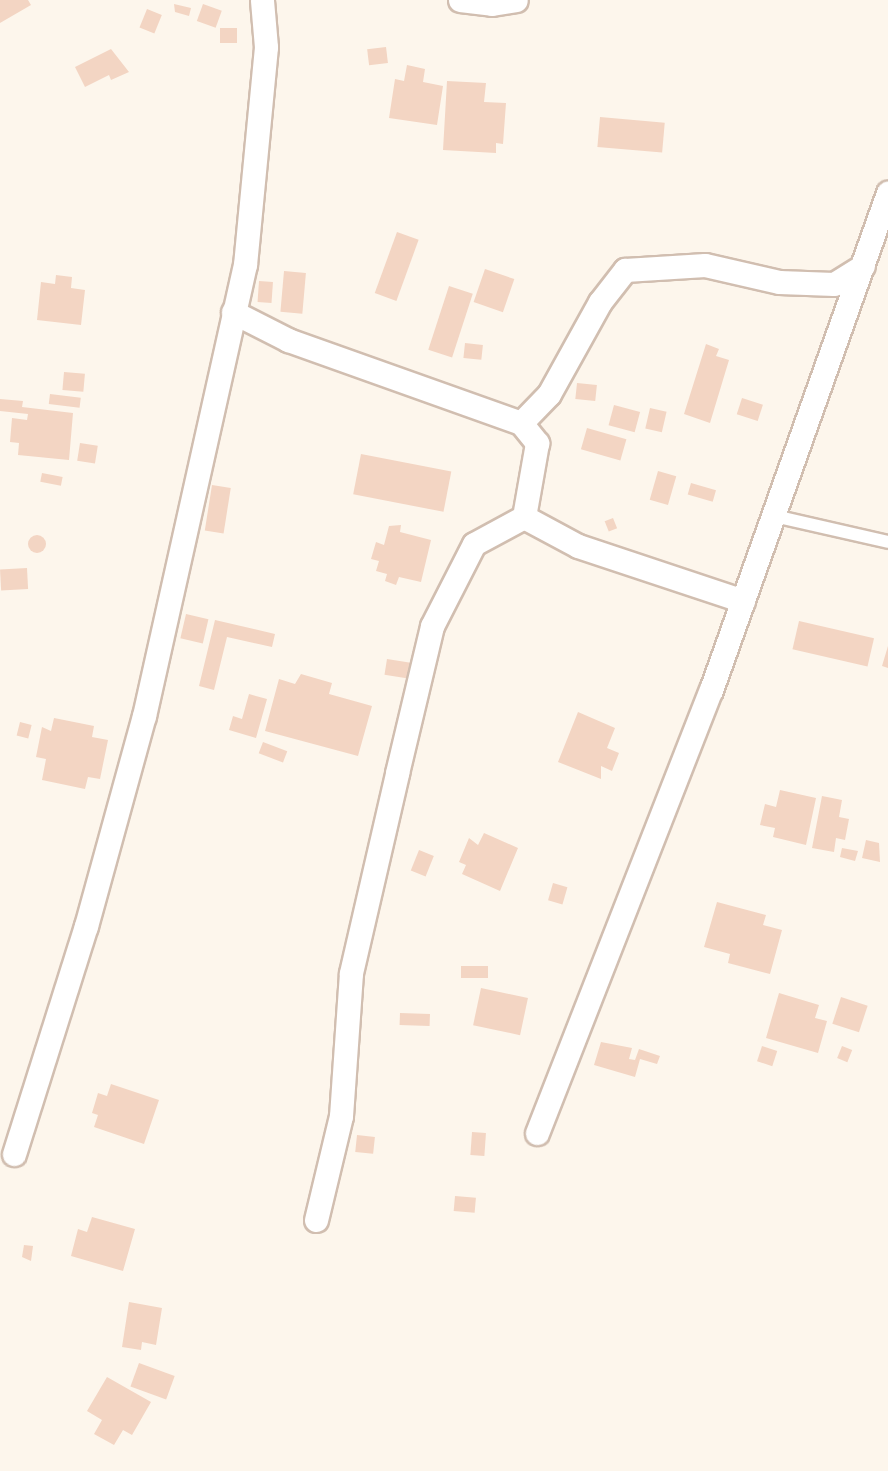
<!DOCTYPE html>
<html>
<head>
<meta charset="utf-8">
<style>
  body { margin:0 }
  #map { position:relative; width:888px; height:1471px; overflow:hidden; background:#fdf6ec; font-family:"Nunito Sans",sans-serif }
  div>[style] { position:absolute }
  [style*='--x'] { left:calc(var(--x)*1px); top:calc(var(--y)*1px); width:calc(var(--w)*1px); rotate:calc(var(--a)*1deg) }
  .building>* { inset:0; background:#f3d5c3; transform-origin:0 0 }
  .round { border-radius:50% }
  .roads { filter:drop-shadow(2px 0 #d1beb0) drop-shadow(-2px 0 #d1beb0) drop-shadow(0 2px #d1beb0) drop-shadow(0 -2px #d1beb0) }
  .lane>* { height:12px; margin:-6px; padding:0 6px; transform-origin:6px; border-radius:6px; background:#fff }
  .street>* { height:23px; margin:-11.5px; padding:0 11.5px; transform-origin:11.5px; border-radius:11.5px; background:#fff }
  span { translate:-50% -50%; white-space:nowrap; text-align:center; line-height:1.15; -webkit-text-stroke:7px #fffaf3; paint-order:stroke }
</style>
</head>
<body>
<div id="map">
  <div class="building">
    <i style="clip-path:polygon(0 0,28px 0,31px 5px,0 23px)"></i>
    <i style="clip-path:polygon(174px 4px,191px 8px,189px 16px,175px 12px)"></i>
    <i style="left:203px;top:4px;width:20px;height:18px;rotate:20deg"></i>
    <i style="left:147px;top:9px;width:16px;height:20px;rotate:22deg"></i>
    <i style="left:220px;top:28px;width:17px;height:15px"></i>
    <i style="left:386px;top:47px;width:16px;height:19px;rotate:83deg"></i>
    <i style="clip-path:polygon(111px 49px,129px 72px,111px 80px,109px 75px,85px 87px,75px 67px)"></i>
    <i style="clip-path:polygon(407px 65px,425px 69px,423px 82px,443px 86px,437px 125px,389px 118px,395px 79px,404px 81px)"></i>
    <i style="clip-path:polygon(447px 81px,486px 83px,484px 102px,506px 103px,503px 144px,496px 143px,496px 153px,443px 150px)"></i>
    <i style="left:600px;top:117px;width:65px;height:30px;rotate:5deg"></i>
    <i style="left:397px;top:232px;width:23px;height:65px;rotate:20deg"></i>
    <i style="left:485px;top:269px;width:31px;height:35px;rotate:19deg"></i>
    <i style="left:284px;top:271px;width:22px;height:41px;rotate:5deg"></i>
    <i style="clip-path:polygon(56px 275px,72px 277px,71px 288px,85px 290px,81px 325px,37px 320px,41px 282px,55px 284px)"></i>
    <i style="left:259px;top:281px;width:14px;height:21px;rotate:4deg"></i>
    <i style="left:449px;top:286px;width:25px;height:67px;rotate:18deg"></i>
    <i style="left:465px;top:343px;width:18px;height:15px;rotate:6deg"></i>
    <i style="clip-path:polygon(706px 344px,719px 349px,716px 356px,729px 360px,710px 423px,684px 414px)"></i>
    <i style="left:64px;top:372px;width:21px;height:18px;rotate:5deg"></i>
    <i style="left:577px;top:383px;width:20px;height:16px;rotate:6deg"></i>
    <i style="left:50px;top:394px;width:31px;height:10px;rotate:7deg"></i>
    <i style="left:742px;top:398px;width:22px;height:17px;rotate:18deg"></i>
    <i style="clip-path:polygon(0 399px,23px 401px,22px 407px,73px 413px,69px 460px,18px 455px,19px 443px,10px 442px,12px 418px,27px 420px,28px 414px,0 411px)"></i>
    <i style="left:614px;top:405px;width:27px;height:21px;rotate:15deg"></i>
    <i style="left:650px;top:408px;width:17px;height:21px;rotate:13deg"></i>
    <i style="left:587px;top:428px;width:41px;height:22px;rotate:16deg"></i>
    <i style="left:80px;top:443px;width:18px;height:18px;rotate:9deg"></i>
    <i style="left:361px;top:454px;width:92px;height:41px;rotate:11deg"></i>
    <i style="left:658px;top:471px;width:19px;height:30px;rotate:16deg"></i>
    <i style="left:42px;top:473px;width:21px;height:9px;rotate:11deg"></i>
    <i style="left:691px;top:483px;width:26px;height:12px;rotate:16deg"></i>
    <i style="left:212px;top:485px;width:19px;height:46px;rotate:9deg"></i>
    <i style="left:613px;top:518px;width:11px;height:9px;rotate:68deg"></i>
    <i style="clip-path:polygon(401px 525px,400px 532px,431px 540px,421px 582px,399px 577px,396px 585px,385px 581px,387px 574px,376px 571px,379px 561px,371px 559px,376px 542px,384px 545px,389px 526px)"></i>
    <i class="round" style="left:28px;top:535px;width:18px;height:18px"></i>
    <i style="left:27px;top:568px;width:21px;height:27px;rotate:87deg"></i>
    <i style="left:186px;top:614px;width:23px;height:25px;rotate:13deg"></i>
    <i style="clip-path:polygon(215px 620px,275px 634px,272px 647px,227px 637px,214px 690px,199px 686px)"></i>
    <i style="left:799px;top:621px;width:77px;height:29px;rotate:13deg"></i>
    <i style="clip-path:polygon(888px 646px,888px 668px,882px 666px)"></i>
    <i style="left:387px;top:659px;width:24px;height:16px;rotate:9deg"></i>
    <i style="clip-path:polygon(301px 674px,332px 683px,329px 694px,372px 706px,358px 756px,265px 731px,279px 679px,295px 684px)"></i>
    <i style="clip-path:polygon(249px 694px,267px 699px,256px 738px,229px 730px,233px 716px,242px 719px)"></i>
    <i style="clip-path:polygon(578px 712px,615px 728px,607px 748px,619px 753px,612px 771px,601px 766px,601px 779px,558px 762px)"></i>
    <i style="clip-path:polygon(54px 718px,94px 726px,92px 737px,108px 740px,100px 779px,88px 777px,85px 789px,42px 780px,46px 759px,36px 757px,42px 727px,51px 731px)"></i>
    <i style="left:20px;top:722px;width:12px;height:14px;rotate:14deg"></i>
    <i style="left:263px;top:742px;width:26px;height:12px;rotate:21deg"></i>
    <i style="clip-path:polygon(780px 790px,816px 798px,806px 845px,773px 837px,775px 828px,760px 825px,765px 804px,776px 807px)"></i>
    <i style="clip-path:polygon(822px 796px,842px 800px,839px 817px,849px 819px,845px 840px,836px 838px,834px 852px,812px 848px)"></i>
    <i style="clip-path:polygon(484px 833px,518px 848px,500px 891px,462px 874px,466px 865px,459px 862px,469px 838px,478px 845px)"></i>
    <i style="clip-path:polygon(866px 840px,879px 843px,880px 862px,862px 858px)"></i>
    <i style="clip-path:polygon(842px 848px,858px 851px,855px 861px,840px 857px)"></i>
    <i style="left:419px;top:850px;width:16px;height:22px;rotate:22deg"></i>
    <i style="left:553px;top:883px;width:15px;height:18px;rotate:16deg"></i>
    <i style="clip-path:polygon(717px 902px,766px 915px,763px 925px,782px 930px,770px 974px,728px 963px,730px 954px,704px 947px)"></i>
    <i style="left:461px;top:966px;width:27px;height:12px"></i>
    <i style="left:481px;top:988px;width:48px;height:38px;rotate:12deg"></i>
    <i style="clip-path:polygon(779px 993px,819px 1005px,815px 1018px,827px 1021px,818px 1053px,766px 1038px)"></i>
    <i style="left:841px;top:997px;width:28px;height:28px;rotate:18deg"></i>
    <i style="left:400px;top:1013px;width:30px;height:12px;rotate:2deg"></i>
    <i style="clip-path:polygon(601px 1042px,632px 1048px,629px 1059px,635px 1060px,639px 1049px,660px 1056px,657px 1064px,640px 1059px,635px 1077px,594px 1065px)"></i>
    <i style="left:762px;top:1046px;width:16px;height:16px;rotate:18deg"></i>
    <i style="left:842px;top:1046px;width:11px;height:13px;rotate:22deg"></i>
    <i style="clip-path:polygon(111px 1084px,159px 1100px,144px 1144px,94px 1127px,98px 1115px,92px 1113px,98px 1093px,107px 1096px)"></i>
    <i style="left:472px;top:1132px;width:14px;height:23px;rotate:4deg"></i>
    <i style="left:357px;top:1135px;width:18px;height:17px;rotate:6deg"></i>
    <i style="left:455px;top:1196px;width:21px;height:15px;rotate:5deg"></i>
    <i style="clip-path:polygon(92px 1217px,135px 1229px,123px 1271px,71px 1256px,78px 1229px,87px 1232px)"></i>
    <i style="clip-path:polygon(24px 1245px,33px 1246px,31px 1261px,22px 1257px)"></i>
    <i style="clip-path:polygon(129px 1302px,162px 1308px,156px 1345px,142px 1342px,141px 1350px,122px 1347px)"></i>
    <i style="left:139px;top:1363px;width:38px;height:25px;rotate:20deg"></i>
    <i style="clip-path:polygon(107px 1377px,151px 1402px,132px 1435px,123px 1430px,114px 1445px,94px 1434px,102px 1420px,87px 1411px)"></i>
  </div>
  <div class="roads">
    <div class="lane">
      <i style="--x:774;--y:516;--w:117;--a:12.8"></i>
    </div>
    <div class="street">
      <i style="--x:460;--y:0;--w:32;--a:7"></i>
      <i style="--x:492;--y:4;--w:24;--a:-9"></i>
      <i style="--x:233;--y:312;--w:62;--a:27"></i>
      <i style="--x:288;--y:340;--w:247;--a:19.6"></i>
      <i style="--x:521;--y:423;--w:40;--a:-46"></i>
      <i style="--x:549;--y:394;--w:105;--a:-61"></i>
      <i style="--x:600;--y:302;--w:41;--a:-52"></i>
      <i style="--x:625;--y:270;--w:80;--a:-3.6"></i>
      <i style="--x:705;--y:265;--w:76;--a:12.9"></i>
      <i style="--x:779;--y:282;--w:55;--a:2.1"></i>
      <i style="--x:834;--y:284;--w:34;--a:-32"></i>
      <i style="--x:521;--y:423;--w:26;--a:51"></i>
      <i style="--x:537;--y:443;--w:75;--a:100"></i>
      <i style="--x:537;--y:1133;--w:476;--a:-68.6"></i>
      <i style="--x:711;--y:690;--w:528;--a:-70.4"></i>
      <i style="--x:14;--y:1154;--w:239;--a:-72.5"></i>
      <i style="--x:86;--y:926;--w:218;--a:-74.6"></i>
      <i style="--x:144;--y:716;--w:462;--a:-77.4"></i>
      <i style="--x:245;--y:265;--w:219;--a:-84.5"></i>
      <i style="--x:266;--y:47;--w:47;--a:-94.9"></i>
      <i style="--x:316;--y:1220;--w:107;--a:-76.5"></i>
      <i style="--x:341;--y:1116;--w:143;--a:-86"></i>
      <i style="--x:351;--y:973;--w:205;--a:-77"></i>
      <i style="--x:397;--y:773;--w:151;--a:-76.6"></i>
      <i style="--x:432;--y:626;--w:92;--a:-62.9"></i>
      <i style="--x:474;--y:544;--w:57;--a:-28.4"></i>
      <i style="--x:524;--y:517;--w:61;--a:28.2"></i>
      <i style="--x:578;--y:546;--w:174;--a:18.4"></i>
    </div>
  </div>
</div>
</body>
</html>
